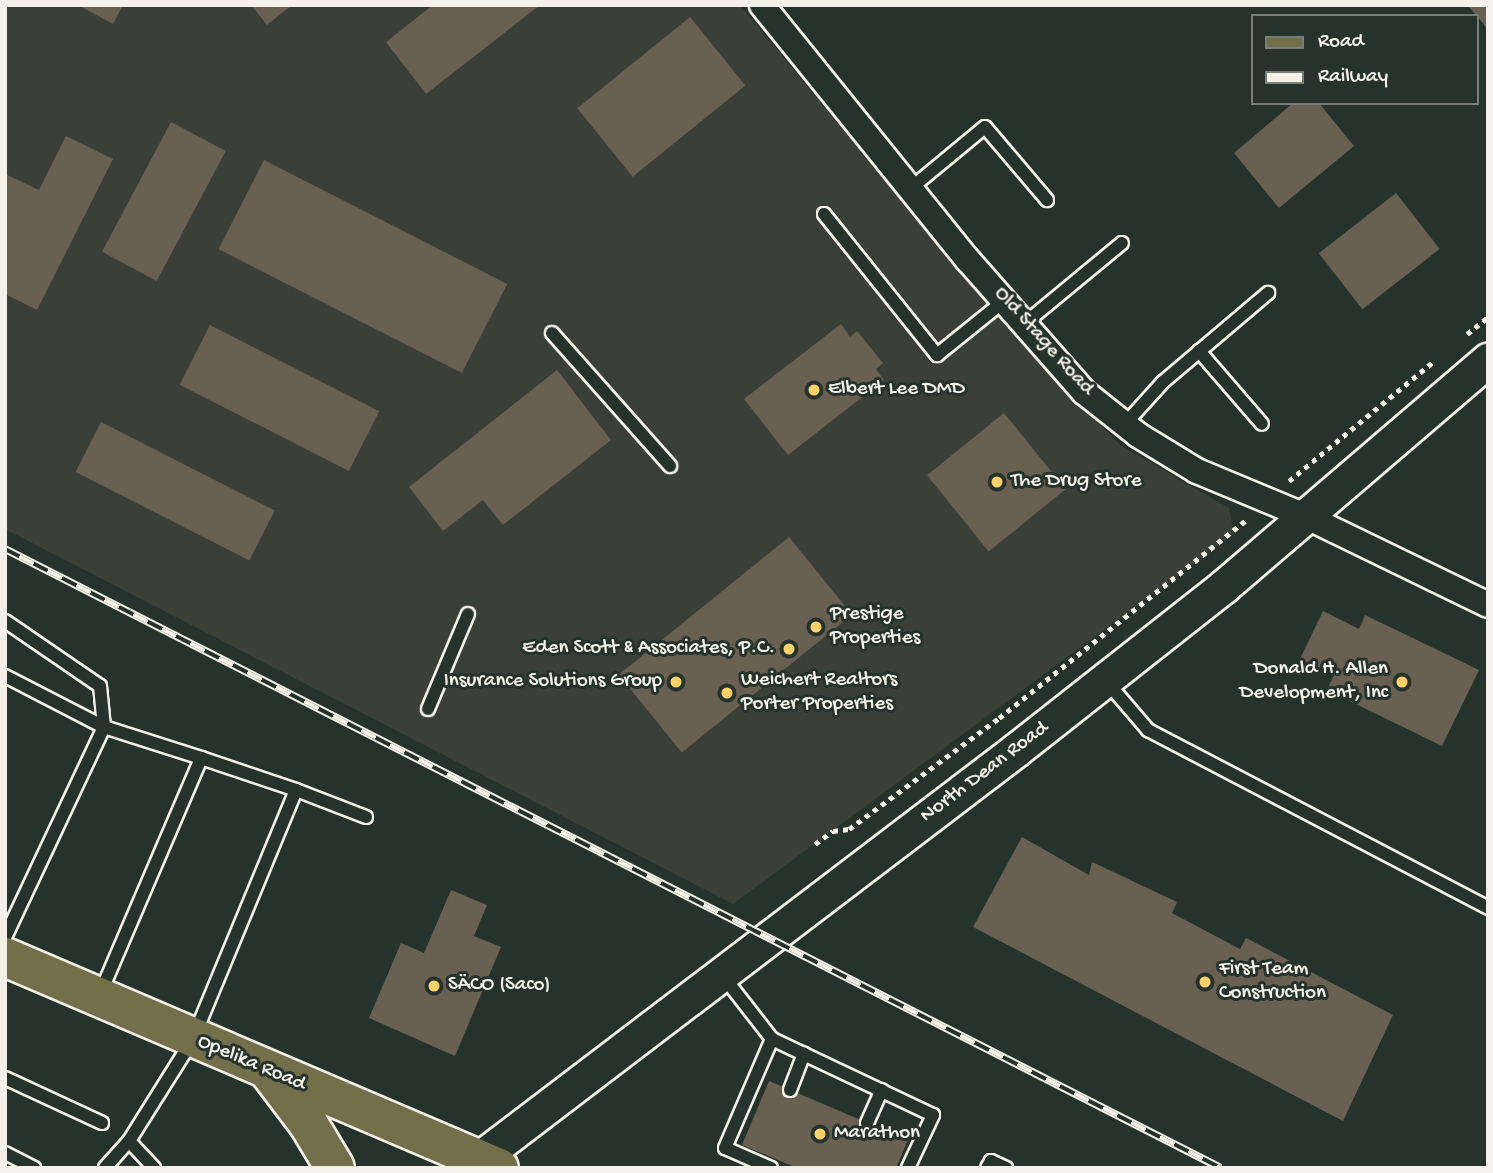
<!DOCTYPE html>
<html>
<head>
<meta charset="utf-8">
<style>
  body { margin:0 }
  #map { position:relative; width:1493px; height:1173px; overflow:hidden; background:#26332d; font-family:"Gochi Hand",sans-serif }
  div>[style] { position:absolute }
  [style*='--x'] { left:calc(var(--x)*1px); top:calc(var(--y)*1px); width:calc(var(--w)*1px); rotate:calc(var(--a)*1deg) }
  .built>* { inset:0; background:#3a4038 }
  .building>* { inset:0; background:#686051; transform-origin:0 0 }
  .path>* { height:4.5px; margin-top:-2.25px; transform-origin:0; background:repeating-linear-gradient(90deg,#f4f1e8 0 5px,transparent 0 10px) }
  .roads { filter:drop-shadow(2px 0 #f4f1e8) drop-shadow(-2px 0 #f4f1e8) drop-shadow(0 2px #f4f1e8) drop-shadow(0 -2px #f4f1e8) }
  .lane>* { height:12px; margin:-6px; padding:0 6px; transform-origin:6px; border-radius:6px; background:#26332d }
  .street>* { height:24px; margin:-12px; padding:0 12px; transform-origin:12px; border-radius:12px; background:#26332d }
  .secondary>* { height:33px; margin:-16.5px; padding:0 16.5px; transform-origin:16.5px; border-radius:16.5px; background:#26332d }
  .primary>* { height:38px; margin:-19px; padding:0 19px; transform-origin:19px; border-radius:19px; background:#71704a }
  .rail>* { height:8px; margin-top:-4px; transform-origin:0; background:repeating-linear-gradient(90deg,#26332d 0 16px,#f4f1e8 0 32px); box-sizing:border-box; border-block:2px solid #f4f1e8 }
  .dots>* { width:19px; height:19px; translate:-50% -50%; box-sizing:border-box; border:4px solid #26332d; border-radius:50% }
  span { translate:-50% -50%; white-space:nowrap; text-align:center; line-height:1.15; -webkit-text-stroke:6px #26332d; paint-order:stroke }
  .street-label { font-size:21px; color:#f4f1e8 }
  .poi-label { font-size:21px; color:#f4f1e8 }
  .left { translate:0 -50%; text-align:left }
  .right { translate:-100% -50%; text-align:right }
  .frame { position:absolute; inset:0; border:7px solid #f4f1e8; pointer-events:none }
  .legend { position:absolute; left:1251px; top:14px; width:228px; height:91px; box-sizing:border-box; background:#26332d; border:2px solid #787f78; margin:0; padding:9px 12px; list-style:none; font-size:21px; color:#f4f1e8 }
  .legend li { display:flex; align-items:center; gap:14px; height:35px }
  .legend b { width:35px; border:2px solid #787f78 }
</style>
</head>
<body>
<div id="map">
  <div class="built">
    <i style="clip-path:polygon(5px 5px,740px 5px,962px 273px,1050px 372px,1120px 445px,1229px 508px,1234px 534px,733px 904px,5px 529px)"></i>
  </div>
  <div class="building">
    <i style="clip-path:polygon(78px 5px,123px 5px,113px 24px)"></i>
    <i style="clip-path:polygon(251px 5px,292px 5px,267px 25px)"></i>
    <i style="clip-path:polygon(433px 5px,540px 5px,426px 94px,386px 42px)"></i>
    <i style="clip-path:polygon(1467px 5px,1488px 5px,1488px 30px,1477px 16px)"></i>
    <i style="left:690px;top:17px;width:88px;height:145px;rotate:51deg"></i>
    <i style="clip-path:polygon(1293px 103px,1319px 103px,1354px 146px,1279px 208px,1234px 153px)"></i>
    <i style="left:171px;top:122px;width:62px;height:147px;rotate:28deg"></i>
    <i style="clip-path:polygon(66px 136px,113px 159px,37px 310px,5px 294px,5px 174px,39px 190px)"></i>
    <i style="left:264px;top:160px;width:273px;height:100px;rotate:27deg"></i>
    <i style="left:1396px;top:193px;width:71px;height:98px;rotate:52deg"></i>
    <i style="clip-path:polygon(841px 324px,850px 337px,857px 331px,883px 363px,876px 369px,884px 380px,788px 455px,744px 399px)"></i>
    <i style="left:210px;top:325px;width:190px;height:67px;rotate:27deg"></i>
    <i style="clip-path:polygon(557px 370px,611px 440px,503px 525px,483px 500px,443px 531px,409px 487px)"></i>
    <i style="left:1004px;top:413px;width:98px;height:99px;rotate:51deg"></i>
    <i style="left:101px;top:422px;width:195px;height:56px;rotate:27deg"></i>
    <i style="left:789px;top:537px;width:100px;height:219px;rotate:51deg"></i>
    <i style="clip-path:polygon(1323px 611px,1359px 629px,1365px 615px,1479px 670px,1442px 746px,1327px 690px,1334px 675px,1300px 659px)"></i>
    <i style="clip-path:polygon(1022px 837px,1089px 875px,1092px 862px,1177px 902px,1172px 913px,1240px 949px,1246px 938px,1393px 1015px,1343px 1121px,973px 927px)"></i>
    <i style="clip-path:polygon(451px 890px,487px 905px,474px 936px,501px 947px,455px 1056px,369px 1018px,401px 943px,424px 953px)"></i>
    <i style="clip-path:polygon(769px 1081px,908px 1140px,896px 1168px,797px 1168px,742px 1145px)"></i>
  </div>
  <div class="path">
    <i style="--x:1467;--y:334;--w:27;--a:-39"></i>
    <i style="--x:1289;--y:481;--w:187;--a:-39.6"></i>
    <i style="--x:815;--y:844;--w:22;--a:-36"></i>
    <i style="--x:833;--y:831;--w:16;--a:-7"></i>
    <i style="--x:849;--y:829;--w:187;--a:-36.5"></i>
    <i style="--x:999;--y:718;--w:317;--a:-38.7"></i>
  </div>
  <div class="roads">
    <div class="lane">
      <i style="--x:910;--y:189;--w:97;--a:-39.6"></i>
      <i style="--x:985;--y:127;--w:96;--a:49.7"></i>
      <i style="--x:824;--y:214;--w:181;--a:51.3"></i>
      <i style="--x:937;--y:355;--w:86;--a:-38.9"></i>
      <i style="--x:1024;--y:324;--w:127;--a:-39.6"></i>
      <i style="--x:552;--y:333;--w:178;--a:48.4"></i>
      <i style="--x:1199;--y:351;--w:96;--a:49.2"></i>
      <i style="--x:1125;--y:424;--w:57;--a:-47.9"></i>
      <i style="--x:1163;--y:382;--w:138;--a:-40.3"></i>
      <i style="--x:5;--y:621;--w:115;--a:34.4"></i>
      <i style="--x:100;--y:686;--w:41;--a:84.4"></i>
      <i style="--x:104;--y:727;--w:232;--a:115.2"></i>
      <i style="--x:5;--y:676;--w:111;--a:27.3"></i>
      <i style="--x:104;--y:727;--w:102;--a:17.7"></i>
      <i style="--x:1106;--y:681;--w:65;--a:49.4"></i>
      <i style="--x:1148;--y:730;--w:384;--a:27.6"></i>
      <i style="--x:428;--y:709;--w:103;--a:-67.2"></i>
      <i style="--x:296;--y:790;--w:75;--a:21.1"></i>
      <i style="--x:723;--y:976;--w:80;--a:52.1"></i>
      <i style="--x:772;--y:1039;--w:178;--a:25.3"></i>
      <i style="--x:933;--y:1115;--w:59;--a:115.3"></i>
      <i style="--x:100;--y:994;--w:257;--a:-66.8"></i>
      <i style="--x:201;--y:758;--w:100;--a:18.6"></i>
      <i style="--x:296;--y:790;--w:269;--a:112.5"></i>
      <i style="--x:193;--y:1039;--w:120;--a:122.1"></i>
      <i style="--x:129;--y:1141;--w:36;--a:132"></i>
      <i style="--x:5;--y:1078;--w:107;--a:24.9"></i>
      <i style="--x:790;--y:1090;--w:39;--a:-69"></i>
      <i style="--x:867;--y:1123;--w:36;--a:-66"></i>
      <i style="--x:129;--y:1141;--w:37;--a:47"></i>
      <i style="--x:5;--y:1153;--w:33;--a:27"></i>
      <i style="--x:771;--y:1168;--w:50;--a:-156.5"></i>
      <i style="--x:725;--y:1148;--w:119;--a:-66.7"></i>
      <i style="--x:987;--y:1168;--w:8;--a:-60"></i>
      <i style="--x:991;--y:1161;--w:17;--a:25"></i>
    </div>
    <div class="street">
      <i style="--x:762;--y:5;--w:328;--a:51.1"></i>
      <i style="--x:968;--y:260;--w:176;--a:48.7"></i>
      <i style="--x:1084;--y:392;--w:69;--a:38.5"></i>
      <i style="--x:1138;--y:435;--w:69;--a:31.4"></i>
      <i style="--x:1197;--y:471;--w:117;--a:22.6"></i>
      <i style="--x:1305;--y:516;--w:203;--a:25.9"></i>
    </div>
    <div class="secondary">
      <i style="--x:467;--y:1168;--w:691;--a:-37.3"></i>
      <i style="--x:1017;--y:749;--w:263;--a:-38.2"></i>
      <i style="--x:1224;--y:586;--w:348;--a:-40.6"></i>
    </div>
    <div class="primary">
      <i style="--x:5;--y:957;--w:537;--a:23.13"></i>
      <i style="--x:270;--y:1073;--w:63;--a:52.8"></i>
      <i style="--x:308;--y:1123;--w:52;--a:59"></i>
    </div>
  </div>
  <div class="rail">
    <i style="--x:5;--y:549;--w:1364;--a:26.98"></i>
  </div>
  <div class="dots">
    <i style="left:814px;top:390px;background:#ffd166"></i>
    <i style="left:997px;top:482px;background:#ffd166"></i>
    <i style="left:816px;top:627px;background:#ffd166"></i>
    <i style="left:789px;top:649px;background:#ffd166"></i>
    <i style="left:676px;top:682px;background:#ffd166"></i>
    <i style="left:1402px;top:682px;background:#ffd166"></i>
    <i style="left:727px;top:693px;background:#ffd166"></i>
    <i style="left:1205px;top:982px;background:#ffd166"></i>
    <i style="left:434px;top:986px;background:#ffd166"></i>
    <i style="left:820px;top:1134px;background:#ffd166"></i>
  </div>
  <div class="street-label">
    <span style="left:1043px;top:342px;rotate:48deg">Old Stage Road</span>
    <span style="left:985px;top:773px;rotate:-37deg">North Dean Road</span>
    <span style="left:251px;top:1064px;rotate:23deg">Opelika Road</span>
  </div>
  <div class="poi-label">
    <span class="left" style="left:828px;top:390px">Elbert Lee DMD</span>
    <span class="left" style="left:1011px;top:482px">The Drug Store</span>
    <span class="left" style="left:830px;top:627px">Prestige<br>Properties</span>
    <span class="right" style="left:775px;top:649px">Eden Scott &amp; Associates, P.C.</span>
    <span class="right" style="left:1388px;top:682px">Donald H. Allen<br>Development, Inc</span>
    <span class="left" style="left:741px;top:693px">Weichert Realtors<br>Porter Properties</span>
    <span class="right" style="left:662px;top:682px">Insurance Solutions Group</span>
    <span class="left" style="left:1219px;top:982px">First Team<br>Construction</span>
    <span class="left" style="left:448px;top:986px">SÄCO (Saco)</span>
    <span class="left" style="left:834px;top:1134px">Marathon</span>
  </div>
  <div class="frame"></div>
  <ul class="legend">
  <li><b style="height:9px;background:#71704a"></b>Road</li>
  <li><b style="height:9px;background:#f4f1e8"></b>Railway</li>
  </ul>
</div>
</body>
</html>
